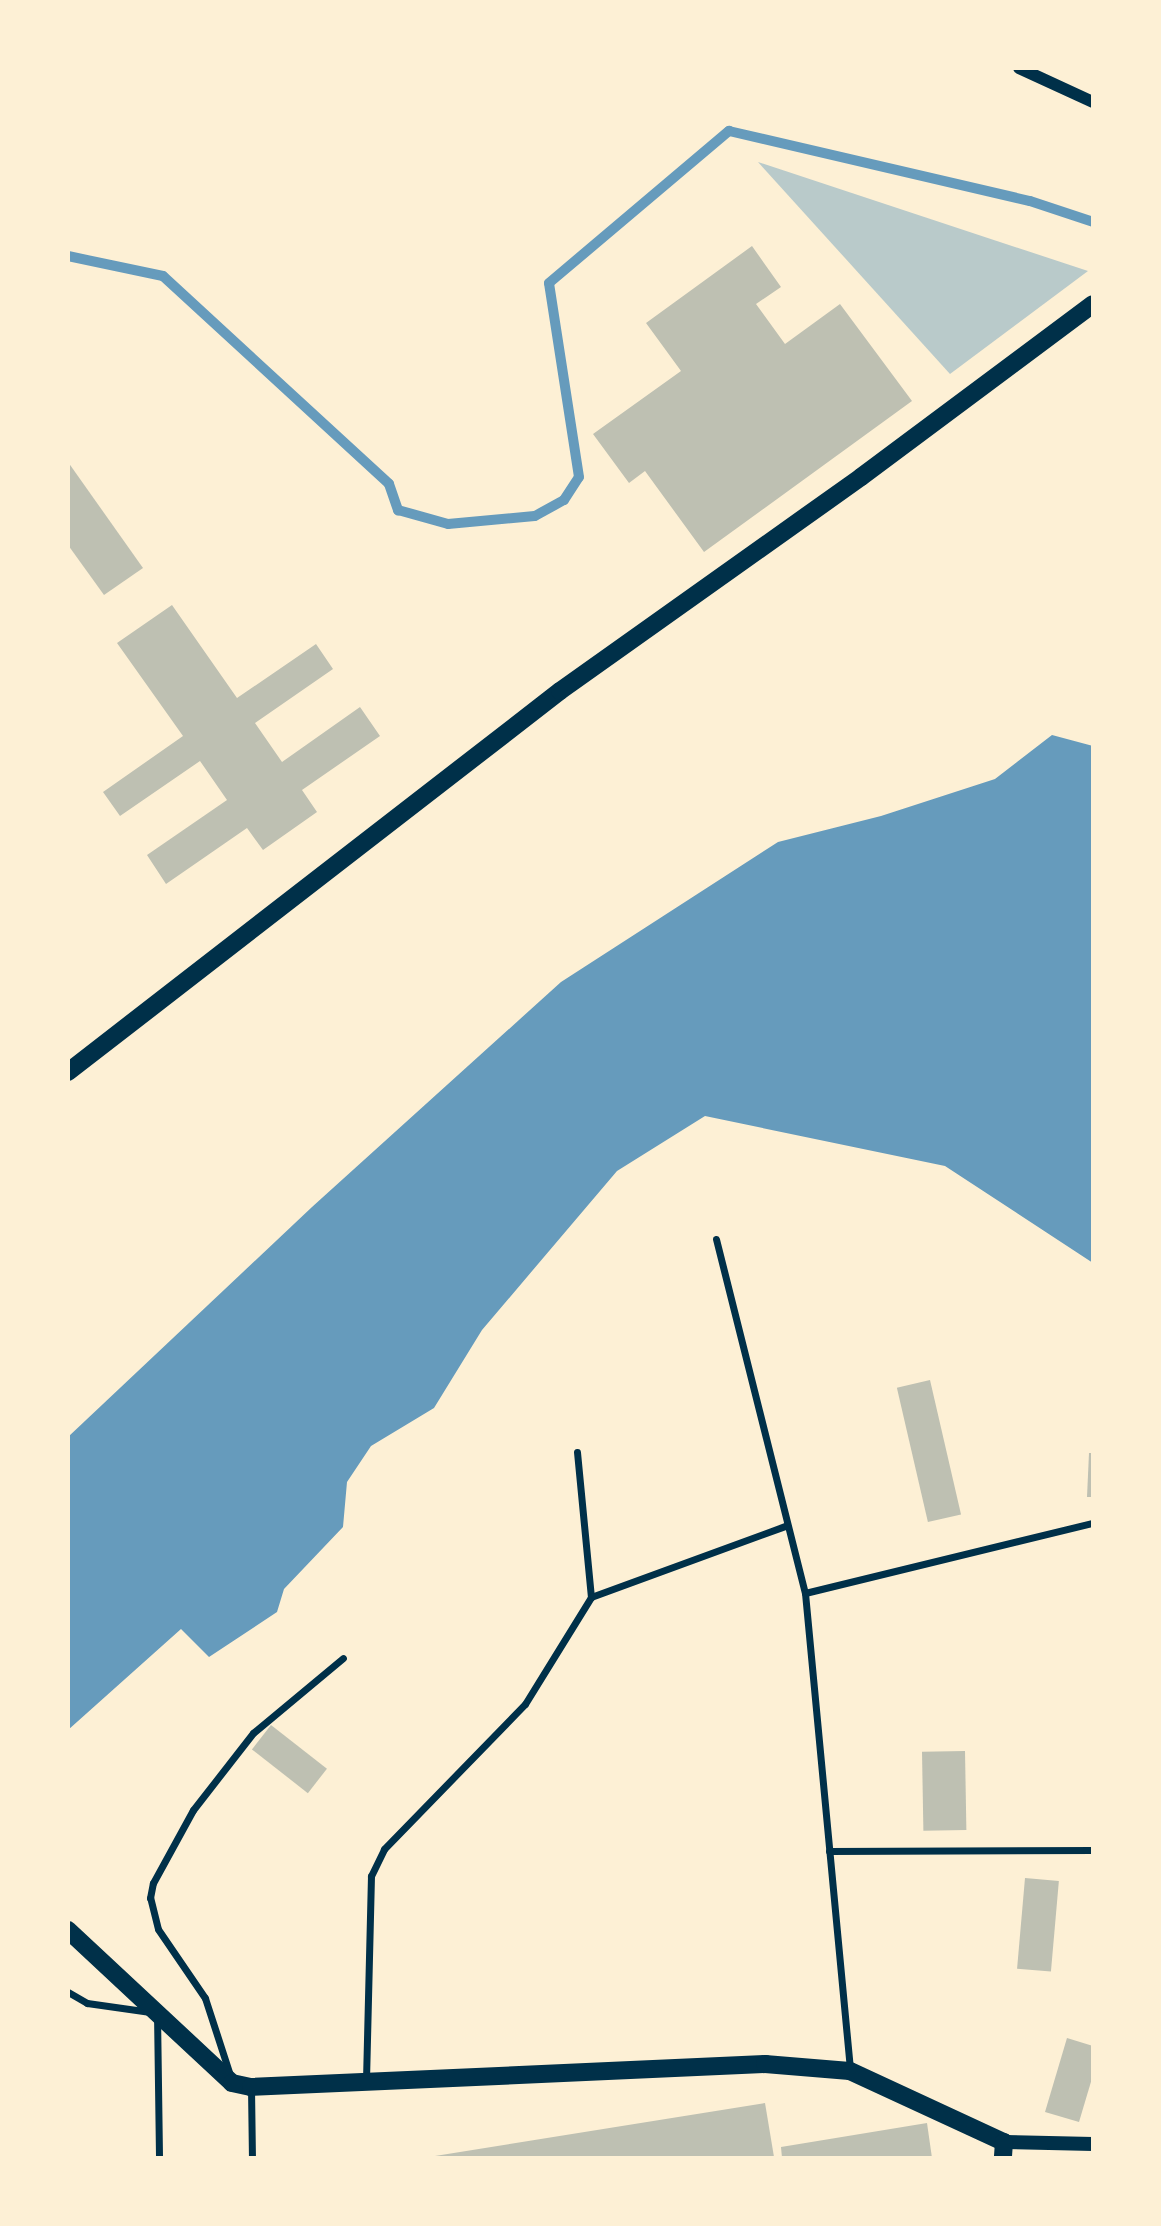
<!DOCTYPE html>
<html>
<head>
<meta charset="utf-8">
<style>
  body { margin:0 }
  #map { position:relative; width:1161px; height:2226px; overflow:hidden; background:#fdf0d5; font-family:"Titillium Web",sans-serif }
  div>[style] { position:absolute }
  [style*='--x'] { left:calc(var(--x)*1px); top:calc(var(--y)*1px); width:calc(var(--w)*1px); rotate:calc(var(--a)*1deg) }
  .green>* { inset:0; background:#b9caca }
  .water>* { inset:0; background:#669bbc }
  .stream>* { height:10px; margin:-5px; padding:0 5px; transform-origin:5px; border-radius:5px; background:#669bbc }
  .building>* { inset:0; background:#bec0b2; transform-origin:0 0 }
  .minor>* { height:7px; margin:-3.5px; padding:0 3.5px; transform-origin:3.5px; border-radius:3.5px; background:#003049 }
  .tertiary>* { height:12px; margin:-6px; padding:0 6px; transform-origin:6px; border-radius:6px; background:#003049 }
  .secondary>* { height:14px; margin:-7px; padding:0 7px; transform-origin:7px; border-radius:7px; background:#003049 }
  .primary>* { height:18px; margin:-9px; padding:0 9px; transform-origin:9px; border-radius:9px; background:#003049 }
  span { translate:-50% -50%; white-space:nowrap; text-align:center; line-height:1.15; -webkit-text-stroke:6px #fdf0d5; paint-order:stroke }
  .frame { position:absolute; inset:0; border:70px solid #fdf0d5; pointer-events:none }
</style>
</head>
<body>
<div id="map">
  <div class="green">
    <i style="clip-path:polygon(758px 162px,1088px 271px,950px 374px)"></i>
  </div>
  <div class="water">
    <i style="clip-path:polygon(1052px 735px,1093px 746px,1093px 1263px,945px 1166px,705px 1116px,617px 1171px,482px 1330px,434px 1408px,371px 1446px,347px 1482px,343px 1527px,284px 1589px,277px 1612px,209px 1657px,181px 1629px,68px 1730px,68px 1437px,312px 1207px,561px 982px,778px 842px,881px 816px,995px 779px)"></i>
  </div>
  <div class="stream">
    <i style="--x:68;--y:256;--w:97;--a:11.9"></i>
    <i style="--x:163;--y:276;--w:307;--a:42.6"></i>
    <i style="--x:389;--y:484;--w:28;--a:71"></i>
    <i style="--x:398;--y:510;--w:52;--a:15.6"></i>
    <i style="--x:448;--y:524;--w:87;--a:-5.3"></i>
    <i style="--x:535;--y:516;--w:33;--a:-29"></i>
    <i style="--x:564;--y:500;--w:27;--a:-57"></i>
    <i style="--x:579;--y:477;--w:196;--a:-98.8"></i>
    <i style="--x:549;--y:283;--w:236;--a:-40.2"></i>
    <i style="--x:729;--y:131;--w:309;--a:13.1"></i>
    <i style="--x:1030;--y:201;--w:66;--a:18.4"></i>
  </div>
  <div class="building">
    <i style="clip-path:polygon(752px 246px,781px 287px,756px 304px,785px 344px,840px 304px,912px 401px,704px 552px,645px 471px,629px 483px,593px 434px,681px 371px,646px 323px)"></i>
    <i style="clip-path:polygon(68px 462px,143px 568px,104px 595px,68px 545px)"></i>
    <i style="clip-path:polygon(172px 605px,237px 698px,316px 644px,333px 669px,255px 723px,282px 762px,360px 707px,380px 736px,302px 790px,317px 812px,263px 850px,247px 828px,166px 884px,147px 855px,227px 800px,200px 761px,120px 816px,103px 792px,183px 736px,117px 643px)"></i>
    <i style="left:930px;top:1380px;width:138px;height:34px;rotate:77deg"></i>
    <i style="clip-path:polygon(1089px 1453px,1093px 1453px,1093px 1497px,1087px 1497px)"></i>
    <i style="left:271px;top:1725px;width:71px;height:31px;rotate:38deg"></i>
    <i style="left:965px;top:1751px;width:79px;height:43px;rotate:89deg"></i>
    <i style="left:1025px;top:1878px;width:34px;height:91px;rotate:5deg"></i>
    <i style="clip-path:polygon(1067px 2038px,1093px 2046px,1093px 2075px,1079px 2122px,1045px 2112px)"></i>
    <i style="clip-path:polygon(765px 2103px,774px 2157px,435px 2158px,435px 2156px)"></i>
    <i style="clip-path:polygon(927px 2123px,932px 2158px,782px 2158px,781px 2147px)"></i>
  </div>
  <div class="minor">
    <i style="--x:716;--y:1239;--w:365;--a:75.9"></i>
    <i style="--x:805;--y:1593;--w:480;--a:84.6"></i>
    <i style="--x:577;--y:1452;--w:146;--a:84.5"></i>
    <i style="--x:805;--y:1593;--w:296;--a:-13.7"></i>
    <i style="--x:829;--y:1851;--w:264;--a:-0.2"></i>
    <i style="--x:68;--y:1992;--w:22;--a:30"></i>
    <i style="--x:87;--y:2003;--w:71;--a:8.1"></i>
    <i style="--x:157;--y:2013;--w:145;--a:89.2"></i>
    <i style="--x:230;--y:2075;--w:81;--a:-108"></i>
    <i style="--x:205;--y:1998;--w:83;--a:-124.3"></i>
    <i style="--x:158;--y:1929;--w:32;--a:-104"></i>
    <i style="--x:150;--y:1898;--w:15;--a:-79"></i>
    <i style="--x:153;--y:1883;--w:83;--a:-61.3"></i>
    <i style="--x:193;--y:1810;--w:98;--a:-52.1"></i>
    <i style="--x:253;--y:1733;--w:117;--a:-39.8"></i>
    <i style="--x:366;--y:2080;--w:204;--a:-88.6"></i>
    <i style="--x:371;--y:1876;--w:30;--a:-64"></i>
    <i style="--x:384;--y:1849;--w:202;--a:-45.8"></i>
    <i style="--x:525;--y:1704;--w:126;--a:-58.3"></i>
    <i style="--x:591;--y:1597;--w:207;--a:-20.1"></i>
    <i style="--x:251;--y:2088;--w:70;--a:89.2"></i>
  </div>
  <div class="tertiary">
    <i style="--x:1019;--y:68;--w:81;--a:24.7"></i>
  </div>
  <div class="secondary">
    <i style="--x:1004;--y:2142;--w:89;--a:1.3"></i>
  </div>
  <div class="primary">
    <i style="--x:68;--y:1072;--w:622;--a:-37.75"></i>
    <i style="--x:560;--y:691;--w:369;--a:-35.4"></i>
    <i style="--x:861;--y:477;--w:289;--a:-36.7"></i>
    <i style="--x:68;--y:1930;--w:224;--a:43"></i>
    <i style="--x:232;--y:2083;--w:19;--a:12"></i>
    <i style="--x:251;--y:2087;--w:515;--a:-2.56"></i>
    <i style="--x:765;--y:2064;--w:85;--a:4.7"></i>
    <i style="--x:850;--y:2071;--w:170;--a:24.8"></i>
    <i style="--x:1004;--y:2142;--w:16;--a:94"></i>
  </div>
  <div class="frame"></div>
</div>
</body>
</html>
